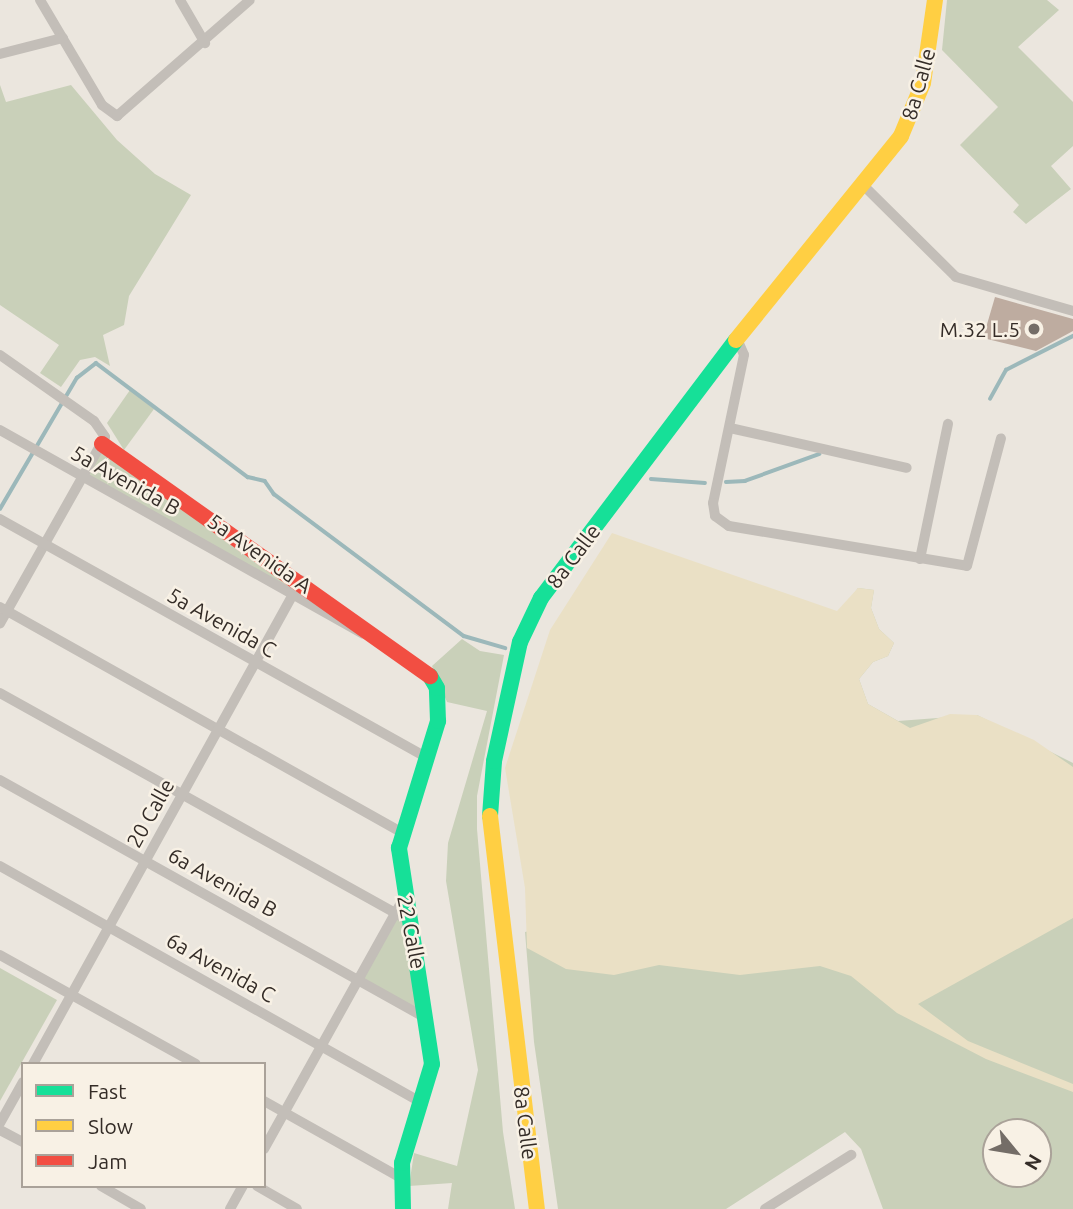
<!DOCTYPE html>
<html>
<head>
<meta charset="utf-8">
<style>
  body { margin:0 }
  #map { position:relative; width:1073px; height:1209px; overflow:hidden; background:#ebe6de; font-family:Ubuntu,sans-serif }
  div>[style] { position:absolute }
  [style*='--x'] { left:calc(var(--x)*1px); top:calc(var(--y)*1px); width:calc(var(--w)*1px); rotate:calc(var(--a)*1deg) }
  .green>* { inset:0; background:#c9d0b9 }
  .sand>* { inset:0; background:#eae0c5 }
  .stream>* { height:3.5px; margin:-1.75px; padding:0 1.75px; transform-origin:1.75px; border-radius:1.75px; background:#9cb8ba }
  .building>* { inset:0; background:#beaca0 }
  .street>* { height:10px; margin:-5px; padding:0 5px; transform-origin:5px; border-radius:5px; background:#c3beb8 }
  .fast>* { height:16px; margin:-8px; padding:0 8px; transform-origin:8px; border-radius:8px; background:#16e098 }
  .slow>* { height:16px; margin:-8px; padding:0 8px; transform-origin:8px; border-radius:8px; background:#ffcf43 }
  .jam>* { height:16px; margin:-8px; padding:0 8px; transform-origin:8px; border-radius:8px; background:#f24e42 }
  .dots>* { width:19px; height:19px; translate:-50% -50%; box-sizing:border-box; border:4px solid #f8f1e5; border-radius:50% }
  span { translate:-50% -50%; white-space:nowrap; text-align:center; line-height:1.15; -webkit-text-stroke:5px #f8f1e5; paint-order:stroke }
  .street-label { font-size:21px; color:#342c27 }
  .poi-label { font-size:21px; color:#342c27 }
  .right { translate:-100% -50%; text-align:right }
  .legend { position:absolute; left:21px; top:1062px; width:245px; height:126px; box-sizing:border-box; background:#f8f1e5; border:2px solid #aaa299; margin:0; padding:9px 12px; list-style:none; font-size:21px; color:#342c27 }
  .legend li { display:flex; align-items:center; gap:14px; height:35px }
  .legend b { width:35px; border:2px solid #aaa299 }
  .north { position:absolute; left:982px; top:1118px; width:70px; height:70px; box-sizing:border-box; background:#f8f1e5; border:2px solid #aaa299; border-radius:50%; rotate:120deg; font-size:19px; font-weight:700; line-height:28px; text-align:center; color:#342c27 }
  .north::after { content:''; display:block; margin:auto; width:24px; height:32px; background:#746d67; clip-path:polygon(50% 0,100% 100%,50% 72%,0 100%) }
</style>
</head>
<body>
<div id="map">
  <div class="green">
    <i style="clip-path:polygon(947px 0,1047px 0,1059px 10px,1018px 47px,1073px 102px,1073px 146px,1051px 166px,1071px 189px,1026px 224px,1013px 212px,1019px 205px,960px 145px,998px 107px,942px 50px)"></i>
    <i style="clip-path:polygon(0 85px,6px 102px,71px 85px,117px 140px,155px 174px,191px 195px,129px 296px,124px 325px,103px 335px,110px 366px,95px 357px,80px 360px,61px 387px,40px 373px,59px 345px,0 305px)"></i>
    <i style="clip-path:polygon(130px 390px,154px 409px,124px 450px,107px 423px)"></i>
    <i style="clip-path:polygon(102px 444px,301px 580px,293px 595px,82px 478px)"></i>
    <i style="clip-path:polygon(evenodd,858px 588px,874px 590px,871px 608px,879px 629px,894px 643px,888px 656px,873px 662px,859px 679px,868px 704px,898px 721px,977px 715px,1073px 763px,1073px 1209px,883px 1209px,861px 1149px,845px 1132px,726px 1209px,558px 1209px,534px 1042px,525px 932px,613px 911px,858px 588px,996px 1132px,1038px 1132px,1038px 1174px,996px 1174px,996px 1132px)"></i>
    <i style="clip-path:polygon(462px 639px,480px 651px,504px 655px,477px 796px,477px 829px,503px 1132px,515px 1209px,448px 1209px,452px 1183px,409px 1186px,414px 1153px,457px 1166px,478px 1070px,446px 881px,448px 843px,487px 711px,447px 702px,432px 666px)"></i>
    <i style="clip-path:polygon(395px 913px,410px 921px,428px 1019px,359px 979px)"></i>
    <i style="clip-path:polygon(0 968px,57px 1000px,0 1101px)"></i>
  </div>
  <div class="sand">
    <i style="clip-path:polygon(612px 533px,837px 611px,858px 588px,874px 590px,871px 608px,879px 629px,894px 643px,888px 656px,873px 662px,859px 679px,868px 704px,910px 728px,950px 714px,977px 715px,1034px 740px,1073px 767px,1073px 918px,918px 1004px,968px 1041px,1073px 1084px,1073px 1092px,986px 1059px,897px 1013px,851px 976px,820px 966px,740px 975px,659px 965px,614px 975px,566px 969px,527px 948px,525px 888px,505px 768px,550px 630px)"></i>
  </div>
  <div class="stream">
    <i style="--x:990;--y:399;--w:33;--a:-61"></i>
    <i style="--x:1006;--y:370;--w:75;--a:-26.9"></i>
    <i style="--x:651;--y:479;--w:54;--a:4.2"></i>
    <i style="--x:726;--y:482;--w:19;--a:-3"></i>
    <i style="--x:745;--y:481;--w:79;--a:-20"></i>
    <i style="--x:0;--y:509;--w:152;--a:-59.6"></i>
    <i style="--x:77;--y:378;--w:24;--a:-38"></i>
    <i style="--x:96;--y:363;--w:190;--a:36.9"></i>
    <i style="--x:248;--y:477;--w:17;--a:13"></i>
    <i style="--x:265;--y:481;--w:16;--a:55"></i>
    <i style="--x:274;--y:494;--w:237;--a:36.8"></i>
    <i style="--x:464;--y:636;--w:43;--a:16.3"></i>
  </div>
  <div class="building">
    <i style="clip-path:polygon(995px 297px,1073px 319px,1073px 331px,1036px 351px,983px 338px)"></i>
  </div>
  <div class="street">
    <i style="--x:40;--y:0;--w:122;--a:59.4"></i>
    <i style="--x:102;--y:105;--w:19;--a:36"></i>
    <i style="--x:117;--y:116;--w:176;--a:-41.1"></i>
    <i style="--x:180;--y:0;--w:50;--a:59.8"></i>
    <i style="--x:0;--y:54;--w:65;--a:-14.3"></i>
    <i style="--x:864;--y:186;--w:129;--a:44.7"></i>
    <i style="--x:956;--y:277;--w:122;--a:16.2"></i>
    <i style="--x:737;--y:339;--w:17;--a:66"></i>
    <i style="--x:744;--y:355;--w:151;--a:101.8"></i>
    <i style="--x:713;--y:503;--w:13;--a:81"></i>
    <i style="--x:715;--y:516;--w:17;--a:36"></i>
    <i style="--x:729;--y:526;--w:241;--a:9.5"></i>
    <i style="--x:967;--y:566;--w:132;--a:-75.1"></i>
    <i style="--x:0;--y:355;--w:115;--a:35.1"></i>
    <i style="--x:94;--y:421;--w:19;--a:55"></i>
    <i style="--x:105;--y:437;--w:214;--a:119.4"></i>
    <i style="--x:730;--y:428;--w:181;--a:12.7"></i>
    <i style="--x:0;--y:430;--w:416;--a:29.3"></i>
    <i style="--x:0;--y:519;--w:487;--a:29.2"></i>
    <i style="--x:920;--y:559;--w:138;--a:-78.3"></i>
    <i style="--x:0;--y:607;--w:460;--a:29.3"></i>
    <i style="--x:0;--y:693;--w:469;--a:29.1"></i>
    <i style="--x:0;--y:780;--w:490;--a:29.2"></i>
    <i style="--x:0;--y:866;--w:485;--a:29.3"></i>
    <i style="--x:0;--y:955;--w:224;--a:29.1"></i>
    <i style="--x:33;--y:1064;--w:553;--a:-61.03"></i>
    <i style="--x:264;--y:1101;--w:157;--a:29.3"></i>
    <i style="--x:0;--y:1123;--w:47;--a:-60.7"></i>
    <i style="--x:0;--y:1130;--w:26;--a:28"></i>
    <i style="--x:264;--y:1149;--w:288;--a:-60.9"></i>
    <i style="--x:101;--y:1186;--w:46;--a:29.9"></i>
    <i style="--x:257;--y:1186;--w:46;--a:29.9"></i>
    <i style="--x:230;--y:1209;--w:26;--a:-61"></i>
    <i style="--x:765;--y:1209;--w:102;--a:-32.1"></i>
  </div>
  <div class="fast">
    <i style="--x:490;--y:816;--w:55;--a:-85.8"></i>
    <i style="--x:494;--y:761;--w:122;--a:-77.7"></i>
    <i style="--x:520;--y:642;--w:49;--a:-64.5"></i>
    <i style="--x:541;--y:598;--w:323;--a:-52.9"></i>
    <i style="--x:403;--y:1209;--w:46;--a:-91.2"></i>
    <i style="--x:402;--y:1163;--w:103;--a:-73.1"></i>
    <i style="--x:432;--y:1064;--w:219;--a:-98.7"></i>
    <i style="--x:399;--y:848;--w:133;--a:-72.9"></i>
    <i style="--x:438;--y:721;--w:33;--a:-92"></i>
    <i style="--x:437;--y:688;--w:14;--a:-120"></i>
  </div>
  <div class="slow">
    <i style="--x:736;--y:340;--w:262;--a:-51"></i>
    <i style="--x:901;--y:136;--w:57;--a:-67.5"></i>
    <i style="--x:923;--y:83;--w:84;--a:-81.8"></i>
    <i style="--x:490;--y:816;--w:396;--a:83.2"></i>
  </div>
  <div class="jam">
    <i style="--x:102;--y:444;--w:402;--a:35.3"></i>
  </div>
  <div class="dots">
    <i style="left:1034px;top:329px;background:#746d67"></i>
  </div>
  <div class="street-label">
    <span style="left:918px;top:84px;rotate:-74deg">8a Calle</span>
    <span style="left:126px;top:480px;rotate:29deg">5a Avenida B</span>
    <span style="left:260px;top:553px;rotate:35deg">5a Avenida A</span>
    <span style="left:573px;top:556px;rotate:-53deg">8a Calle</span>
    <span style="left:222px;top:622px;rotate:29deg">5a Avenida C</span>
    <span style="left:150px;top:813px;rotate:-61deg">20 Calle</span>
    <span style="left:223px;top:882px;rotate:29deg">6a Avenida B</span>
    <span style="left:412px;top:932px;rotate:79deg">22 Calle</span>
    <span style="left:221px;top:967px;rotate:29deg">6a Avenida C</span>
    <span style="left:526px;top:1123px;rotate:83deg">8a Calle</span>
  </div>
  <div class="poi-label">
    <span class="right" style="left:1020px;top:329px">M.32 L.5</span>
  </div>
  <ul class="legend">
  <li><b style="height:9px;background:#16e098"></b>Fast</li>
  <li><b style="height:9px;background:#ffcf43"></b>Slow</li>
  <li><b style="height:9px;background:#f24e42"></b>Jam</li>
  </ul>
  <div class="north">N</div>
</div>
</body>
</html>
